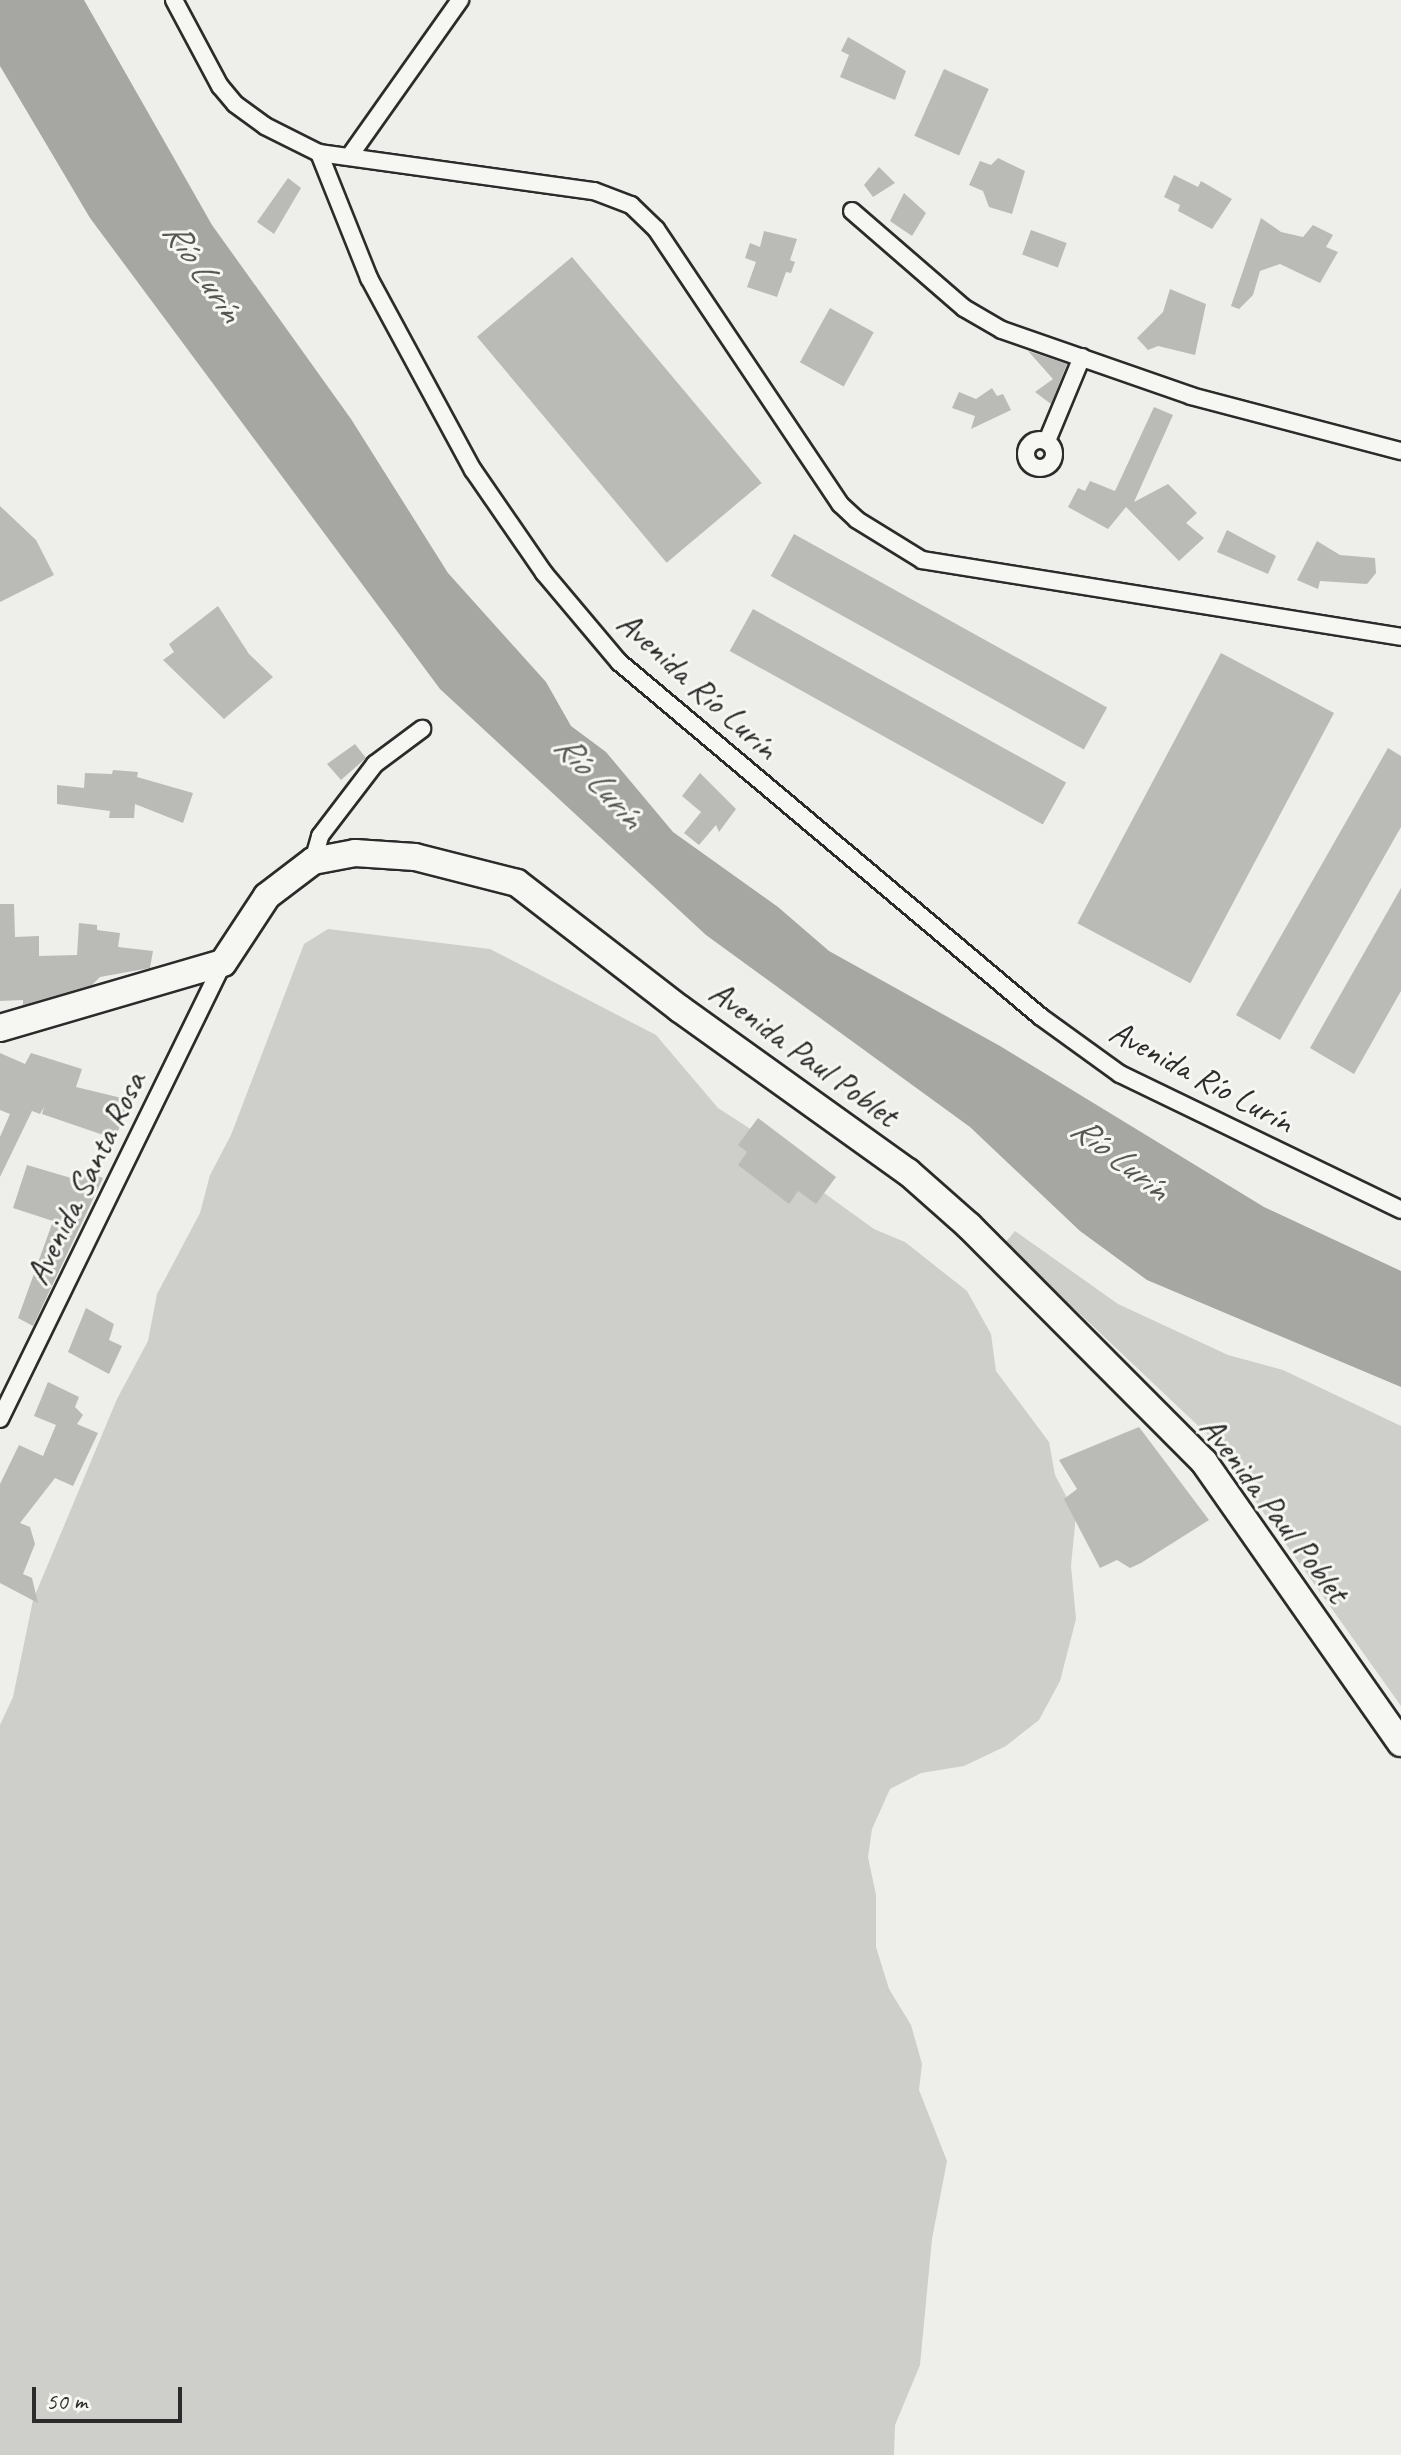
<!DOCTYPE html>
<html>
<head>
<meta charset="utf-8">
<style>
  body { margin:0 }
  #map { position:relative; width:1401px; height:2455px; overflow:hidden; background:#eeeeea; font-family:Caveat,sans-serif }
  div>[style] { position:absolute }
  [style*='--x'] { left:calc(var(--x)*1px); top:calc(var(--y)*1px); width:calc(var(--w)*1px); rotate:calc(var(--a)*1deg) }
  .green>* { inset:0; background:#cececa }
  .water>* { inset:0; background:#a6a6a3 }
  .building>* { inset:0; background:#babab7; transform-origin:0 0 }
  .roads { filter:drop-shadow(2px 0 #2b2b2b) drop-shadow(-2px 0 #2b2b2b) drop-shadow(0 2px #2b2b2b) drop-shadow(0 -2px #2b2b2b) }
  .street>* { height:16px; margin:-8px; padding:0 8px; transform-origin:8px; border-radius:8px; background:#f6f6f2 }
  .street>.ring { margin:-8px; padding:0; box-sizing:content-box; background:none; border:16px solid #f6f6f2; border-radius:50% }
  .primary>* { height:26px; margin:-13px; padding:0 13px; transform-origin:13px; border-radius:13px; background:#f6f6f2 }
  span { translate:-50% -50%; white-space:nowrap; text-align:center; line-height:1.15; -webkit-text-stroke:6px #f6f6f2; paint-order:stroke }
  .street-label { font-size:34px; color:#2b2b2b }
  .water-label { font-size:36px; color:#565655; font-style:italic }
  .scale { position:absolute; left:32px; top:2387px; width:150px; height:36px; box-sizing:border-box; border:4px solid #2b2b2b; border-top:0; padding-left:10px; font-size:24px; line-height:28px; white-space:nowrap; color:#2b2b2b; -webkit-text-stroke:6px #f6f6f2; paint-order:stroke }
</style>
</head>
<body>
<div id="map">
  <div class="green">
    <i style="clip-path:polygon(328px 929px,490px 949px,656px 1035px,718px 1108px,777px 1146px,792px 1170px,874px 1229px,905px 1242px,967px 1291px,991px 1334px,996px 1371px,1049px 1442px,1055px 1475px,1076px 1515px,1071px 1566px,1076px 1619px,1060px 1681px,1039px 1720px,1006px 1746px,964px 1766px,921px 1773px,890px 1789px,872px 1829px,868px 1857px,876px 1895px,876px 1947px,889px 1989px,911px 2025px,922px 2064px,919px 2090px,947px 2161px,932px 2239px,920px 2365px,895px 2425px,894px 2455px,0 2455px,0 1725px,13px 1697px,33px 1600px,117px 1399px,148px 1341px,157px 1294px,200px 1213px,210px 1175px,231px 1135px,304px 944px)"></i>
    <i style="clip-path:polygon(1015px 1231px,1118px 1304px,1228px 1355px,1283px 1370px,1401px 1426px,1401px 1706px,1209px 1436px,1005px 1243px)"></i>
  </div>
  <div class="water">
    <i style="clip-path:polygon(0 0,84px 0,212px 225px,351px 419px,448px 573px,546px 682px,571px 726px,606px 752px,673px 832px,778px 907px,829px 951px,1000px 1046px,1264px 1207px,1401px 1271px,1401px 1387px,1147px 1280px,1080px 1231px,970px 1127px,706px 935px,440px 689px,90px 218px,0 66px)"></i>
  </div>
  <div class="building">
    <i style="clip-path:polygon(848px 37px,906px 71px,895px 100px,840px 77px,849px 55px,841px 51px)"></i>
    <i style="left:944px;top:69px;width:49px;height:73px;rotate:24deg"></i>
    <i style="clip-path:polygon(998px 158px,1025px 171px,1012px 214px,989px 207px,983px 191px,969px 185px,980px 161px,991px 165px)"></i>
    <i style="clip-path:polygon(879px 167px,895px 183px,873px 197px,864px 185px)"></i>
    <i style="clip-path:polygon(1174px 175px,1198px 187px,1201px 181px,1232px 199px,1212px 229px,1178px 211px,1180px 205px,1164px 197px)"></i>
    <i style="clip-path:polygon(288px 178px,301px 188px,274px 234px,257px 222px)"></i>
    <i style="clip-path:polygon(904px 193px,926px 213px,912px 236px,890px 221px)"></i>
    <i style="clip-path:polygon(1261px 218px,1281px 232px,1303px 237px,1313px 225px,1333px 235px,1326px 247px,1338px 252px,1320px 283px,1280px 264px,1260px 271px,1253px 295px,1239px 309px,1231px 306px)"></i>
    <i style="left:1031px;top:230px;width:38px;height:26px;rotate:20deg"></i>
    <i style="clip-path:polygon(764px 231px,797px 239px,790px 260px,795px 262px,791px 273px,786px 272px,777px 297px,747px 287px,756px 262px,745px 258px,750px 243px,760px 247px)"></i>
    <i style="left:572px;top:257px;width:295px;height:124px;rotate:50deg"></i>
    <i style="clip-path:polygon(1170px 289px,1206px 304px,1195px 355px,1158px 346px,1148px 350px,1137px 338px,1163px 312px)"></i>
    <i style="left:830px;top:308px;width:50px;height:62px;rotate:29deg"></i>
    <i style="clip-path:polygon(1028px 351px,1067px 364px,1051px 404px,1035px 392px,1053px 379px)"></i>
    <i style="clip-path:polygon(992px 388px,997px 396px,1003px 394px,1011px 410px,971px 429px,975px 416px,952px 408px,959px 392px,976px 399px)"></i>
    <i style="clip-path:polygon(1154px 407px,1173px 415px,1134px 502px,1168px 484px,1197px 513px,1186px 523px,1204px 538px,1179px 561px,1126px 507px,1108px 529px,1068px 507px,1078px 488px,1085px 491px,1090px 481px,1115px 491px)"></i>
    <i style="clip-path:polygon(0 506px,36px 540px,54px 575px,0 602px)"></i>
    <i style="clip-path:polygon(1227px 530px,1276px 556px,1268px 574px,1217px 552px)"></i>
    <i style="left:794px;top:534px;width:358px;height:48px;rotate:29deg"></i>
    <i style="clip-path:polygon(1317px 541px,1340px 555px,1375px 558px,1376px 573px,1367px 584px,1320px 581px,1318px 589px,1297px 580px)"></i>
    <i style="clip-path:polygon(218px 606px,249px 654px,273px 677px,224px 719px,163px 660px,174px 652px,169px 644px)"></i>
    <i style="left:753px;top:609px;width:358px;height:48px;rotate:29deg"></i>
    <i style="left:1221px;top:653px;width:128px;height:306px;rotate:28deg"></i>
    <i style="clip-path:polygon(355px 744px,366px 758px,341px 780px,327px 764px)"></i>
    <i style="clip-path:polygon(1388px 748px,1401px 756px,1401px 827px,1280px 1040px,1236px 1015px)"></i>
    <i style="clip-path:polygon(113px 770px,138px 772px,137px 777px,193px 793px,183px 823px,135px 804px,134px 818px,109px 818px,110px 811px,57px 804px,57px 785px,84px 788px,85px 773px,112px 774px)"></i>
    <i style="clip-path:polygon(700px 773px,736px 809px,719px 832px,716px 825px,699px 845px,684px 833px,701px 812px,682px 796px)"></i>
    <i style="clip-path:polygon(1401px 888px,1401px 991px,1354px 1074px,1310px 1048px)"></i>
    <i style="clip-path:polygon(0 904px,14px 904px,15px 937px,39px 936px,39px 956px,77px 955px,79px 923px,97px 925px,97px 930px,120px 933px,118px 947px,153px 951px,150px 968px,100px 977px,92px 985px,23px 1005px,23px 1000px,0 1001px)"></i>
    <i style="clip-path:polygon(0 1053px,25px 1064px,31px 1053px,82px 1069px,76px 1087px,130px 1100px,115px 1139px,42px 1114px,44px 1107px,40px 1114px,32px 1111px,0 1177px,0 1137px,10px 1114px,0 1110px)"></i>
    <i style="clip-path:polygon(758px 1118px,836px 1177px,816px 1204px,798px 1191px,789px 1204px,738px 1165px,747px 1152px,738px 1145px)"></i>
    <i style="clip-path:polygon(27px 1165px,71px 1178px,74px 1168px,103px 1178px,33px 1326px,18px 1318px,53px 1221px,13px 1208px)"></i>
    <i style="clip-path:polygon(86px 1308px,114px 1324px,109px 1340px,122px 1346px,109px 1374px,68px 1352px)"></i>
    <i style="clip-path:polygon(48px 1382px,79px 1397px,75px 1407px,83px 1415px,77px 1424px,98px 1433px,73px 1486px,55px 1478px,20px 1523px,30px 1527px,35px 1544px,23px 1574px,32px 1578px,38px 1603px,0 1583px,0 1484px,19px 1445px,43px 1456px,56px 1425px,34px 1416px)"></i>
    <i style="clip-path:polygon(1139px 1427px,1209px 1520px,1141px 1563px,1130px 1568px,1117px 1560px,1100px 1568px,1064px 1499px,1077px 1489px,1059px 1460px)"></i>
  </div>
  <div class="roads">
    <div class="street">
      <i style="--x:174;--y:0;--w:98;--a:61.9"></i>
      <i style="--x:220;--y:86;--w:23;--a:50"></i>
      <i style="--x:235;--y:104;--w:37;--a:36"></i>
      <i style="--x:265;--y:126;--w:60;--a:26.6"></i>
      <i style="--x:319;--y:153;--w:135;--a:68.2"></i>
      <i style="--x:369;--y:278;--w:218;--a:61.6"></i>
      <i style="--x:473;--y:470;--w:125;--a:55.4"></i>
      <i style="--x:544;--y:573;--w:116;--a:49.9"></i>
      <i style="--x:619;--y:662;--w:551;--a:40.07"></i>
      <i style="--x:1041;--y:1017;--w:97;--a:35.8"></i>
      <i style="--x:1120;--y:1074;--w:312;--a:25.8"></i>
      <i style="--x:319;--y:153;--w:278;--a:7.9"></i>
      <i style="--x:594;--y:191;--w:40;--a:21"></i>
      <i style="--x:631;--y:205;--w:35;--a:44"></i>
      <i style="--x:656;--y:229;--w:331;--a:56.2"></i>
      <i style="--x:840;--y:504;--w:23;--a:43"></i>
      <i style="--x:857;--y:520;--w:76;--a:31.6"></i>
      <i style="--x:922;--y:560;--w:485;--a:9.1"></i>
      <i style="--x:351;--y:154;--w:189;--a:-54.7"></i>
      <i style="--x:852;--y:211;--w:148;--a:40.9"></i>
      <i style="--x:964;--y:308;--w:44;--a:30.1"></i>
      <i style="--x:1002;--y:330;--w:200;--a:19.2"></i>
      <i style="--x:1191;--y:396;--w:217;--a:14.7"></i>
      <i class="ring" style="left:1026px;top:440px;width:12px;height:12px"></i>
      <i style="--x:1047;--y:441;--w:91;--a:-67.4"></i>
      <i style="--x:313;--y:861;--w:26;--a:-74"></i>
      <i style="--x:320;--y:836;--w:91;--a:-52.6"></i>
      <i style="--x:375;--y:764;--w:59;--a:-36.7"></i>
      <i style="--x:0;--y:1419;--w:508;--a:-63.94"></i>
    </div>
    <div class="primary">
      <i style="--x:0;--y:1028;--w:232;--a:-16.3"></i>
      <i style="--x:223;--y:963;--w:80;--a:-56.7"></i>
      <i style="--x:267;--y:896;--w:58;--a:-37.3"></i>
      <i style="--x:313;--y:861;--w:43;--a:-10.8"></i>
      <i style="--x:355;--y:853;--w:60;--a:3.8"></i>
      <i style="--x:415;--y:857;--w:105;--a:14.3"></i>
      <i style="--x:517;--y:883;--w:206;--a:37.7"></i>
      <i style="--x:680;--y:1009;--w:280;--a:35.6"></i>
      <i style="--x:908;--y:1172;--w:81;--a:41.5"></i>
      <i style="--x:969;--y:1226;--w:333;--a:45.1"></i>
      <i style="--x:1204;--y:1462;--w:343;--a:55"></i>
    </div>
  </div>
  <div class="street-label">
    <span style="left:698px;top:685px;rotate:42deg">Avenida Río Lurín</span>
    <span style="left:804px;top:1053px;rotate:36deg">Avenida Paul Poblet</span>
    <span style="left:1202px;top:1076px;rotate:28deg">Avenida Río Lurín</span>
    <span style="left:85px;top:1178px;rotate:-64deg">Avenida Santa Rosa</span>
    <span style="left:1275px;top:1509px;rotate:53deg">Avenida Paul Poblet</span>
  </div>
  <div class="water-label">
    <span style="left:203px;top:271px;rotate:56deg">Río Lurín</span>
    <span style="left:599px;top:781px;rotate:48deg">Río Lurín</span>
    <span style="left:1120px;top:1158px;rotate:38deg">Río Lurín</span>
  </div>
  <div class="scale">50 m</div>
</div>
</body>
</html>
